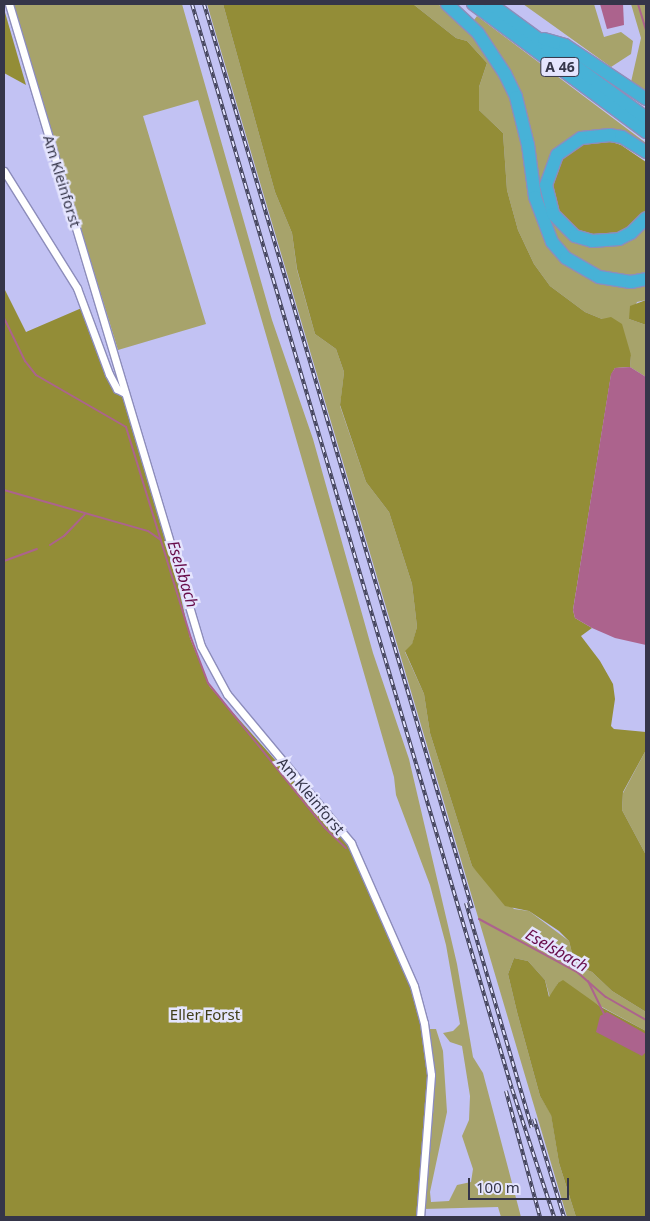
<!DOCTYPE html>
<html>
<head>
<meta charset="utf-8">
<style>
  body { margin:0 }
  #map { position:relative; width:650px; height:1221px; overflow:hidden; background:#c2c2f3; font-family:"Noto Sans",sans-serif }
  div>[style] { position:absolute }
  [style*='--x'] { left:calc(var(--x)*1px); top:calc(var(--y)*1px); width:calc(var(--w)*1px); rotate:calc(var(--a)*1deg) }
  .green>* { inset:0; background:#a7a36b }
  .forest>* { inset:0; background:#938d37 }
  .water>* { inset:0; background:#ac638d }
  .stream>* { height:2px; margin:-1px; padding:0 1px; transform-origin:1px; border-radius:1px; background:#ac638d }
  .roads { filter:drop-shadow(1px 0 #8d8dbb) drop-shadow(-1px 0 #8d8dbb) drop-shadow(0 1px #8d8dbb) drop-shadow(0 -1px #8d8dbb) }
  .street>* { height:7px; margin:-3.5px; padding:0 3.5px; transform-origin:3.5px; border-radius:3.5px; background:#fff }
  .highway>* { height:12px; margin:-6px; padding:0 6px; transform-origin:6px; border-radius:6px; background:#47b2d7 }
  .rail>* { height:4px; margin-top:-2px; transform-origin:0; background:repeating-linear-gradient(90deg,#e5e5fe 0 5.5px,#44445b 0 11px); box-sizing:border-box; border-block:1px solid #44445b }
  span { translate:-50% -50%; white-space:nowrap; text-align:center; line-height:1.15; -webkit-text-stroke:5px #e5e5fe; paint-order:stroke }
  .shield-label span { padding:1px 4px; background:#e5e5fe; border:1px solid; border-radius:4px; -webkit-text-stroke-width:0 }
  .shield-label { font-size:14px; color:#353549; font-weight:700 }
  .street-label { font-size:15px; color:#353549 }
  .park-label { font-size:15px; color:#403e19 }
  .water-label { font-size:16px; color:#680d4b; font-style:italic }
  .frame { position:absolute; inset:0; border:5px solid #353549; pointer-events:none }
  .scale { position:absolute; left:468px; top:1178px; width:101px; height:22px; box-sizing:border-box; border:2px solid #353549; border-top:0; padding-left:6px; font-size:15px; line-height:18px; white-space:nowrap; color:#353549; -webkit-text-stroke:4px #e5e5fe; paint-order:stroke }
</style>
</head>
<body>
<div id="map">
  <div class="green">
    <i style="clip-path:polygon(12px 4px,182px 4px,272px 320px,313px 439px,373px 653px,409px 759px,457px 964px,473px 1057px,483px 1073px,521px 1217px,501px 1217px,498px 1207px,423px 1209px,434px 1104px,434px 1069px,429px 1029px,436px 1029px,443px 1051px,447px 1112px,430px 1192px,431px 1202px,449px 1201px,457px 1185px,471px 1182px,473px 1169px,462px 1136px,469px 1120px,470px 1096px,462px 1046px,450px 1042px,443px 1033px,453px 1031px,460px 1024px,446px 945px,430px 885px,396px 795px,394px 777px,198px 100px,143px 116px,206px 324px,118px 350px)"></i>
    <i style="clip-path:polygon(207px 4px,223px 4px,275px 192px,292px 233px,297px 270px,315px 334px,336px 349px,344px 372px,340px 406px,366px 482px,389px 512px,412px 584px,417px 627px,412px 645px,405px 652px,424px 694px,430px 733px,472px 866px,514px 909px,529px 911px,569px 941px,575px 965px,592px 972px,612px 991px,646px 1012px,646px 1031px,558px 983px,550px 998px,545px 980px,528px 961px,514px 958px,508px 974px,517px 1012px,540px 1096px,551px 1114px,559px 1163px,576px 1217px,567px 1217px)"></i>
    <i style="clip-path:polygon(413px 4px,438px 4px,468px 28px,477px 16px,646px 143px,646px 146px,615px 129px,606px 140px,641px 218px,646px 211px,646px 300px,637px 302px,629px 319px,646px 325px,646px 377px,630px 367px,631px 355px,602px 319px,585px 312px,550px 286px,534px 264px,518px 230px,507px 190px,503px 133px,479px 110px,479px 87px,487px 63px,467px 41px,456px 38px)"></i>
    <i style="clip-path:polygon(523px 4px,594px 4px,604px 37px,621px 32px,633px 41px,631px 54px,611px 67px)"></i>
    <i style="clip-path:polygon(631px 4px,646px 4px,646px 94px,631px 82px,641px 38px)"></i>
    <i style="clip-path:polygon(646px 750px,646px 855px,622px 810px,623px 793px)"></i>
  </div>
  <div class="forest">
    <i style="clip-path:polygon(223px 4px,413px 4px,456px 38px,467px 41px,487px 63px,479px 87px,479px 110px,503px 133px,507px 190px,518px 230px,534px 264px,550px 286px,585px 312px,602px 319px,611px 317px,622px 324px,631px 355px,630px 367px,615px 368px,611px 375px,573px 610px,575px 618px,592px 628px,581px 636px,600px 661px,613px 684px,615px 699px,611px 726px,614px 729px,646px 732px,646px 750px,623px 792px,622px 810px,646px 855px,646px 1012px,612px 991px,592px 972px,575px 965px,569px 941px,559px 931px,529px 911px,505px 906px,472px 866px,430px 733px,424px 694px,405px 651px,412px 644px,417px 627px,412px 584px,389px 512px,366px 482px,340px 405px,344px 372px,336px 349px,315px 334px,297px 269px,292px 233px,275px 192px)"></i>
    <i style="clip-path:polygon(4px 9px,26px 85px,4px 73px)"></i>
    <i style="clip-path:polygon(606px 140px,621px 145px,646px 162px,646px 211px,624px 231px,605px 237px,581px 233px,557px 213px,552px 185px,563px 157px,579px 145px)"></i>
    <i style="clip-path:polygon(4px 288px,26px 332px,84px 307px,111px 387px,125px 398px,168px 541px,190px 638px,210px 687px,350px 844px,415px 997px,428px 1048px,428px 1119px,418px 1217px,4px 1217px)"></i>
    <i style="clip-path:polygon(646px 300px,646px 325px,629px 319px,630px 306px)"></i>
    <i style="clip-path:polygon(514px 958px,528px 961px,545px 980px,549px 997px,558px 983px,563px 980px,601px 1007px,646px 1031px,646px 1217px,576px 1217px,559px 1163px,551px 1115px,540px 1096px,517px 1012px,508px 974px)"></i>
  </div>
  <div class="water">
    <i style="clip-path:polygon(600px 4px,623px 4px,624px 25px,607px 29px)"></i>
    <i style="clip-path:polygon(630px 367px,646px 377px,646px 645px,615px 638px,592px 628px,575px 618px,573px 610px,611px 374px,615px 368px)"></i>
    <i style="clip-path:polygon(607px 1012px,646px 1034px,646px 1052px,642px 1056px,596px 1032px,600px 1016px)"></i>
  </div>
  <div class="stream">
    <i style="--x:638;--y:4;--w:28;--a:73"></i>
    <i style="--x:4;--y:318;--w:48;--a:64"></i>
    <i style="--x:25;--y:361;--w:18;--a:52"></i>
    <i style="--x:36;--y:375;--w:104;--a:30"></i>
    <i style="--x:126;--y:427;--w:221;--a:72.9"></i>
    <i style="--x:191;--y:638;--w:48;--a:69.3"></i>
    <i style="--x:208;--y:683;--w:186;--a:51.1"></i>
    <i style="--x:325;--y:828;--w:29;--a:44"></i>
    <i style="--x:4;--y:490;--w:150;--a:15.9"></i>
    <i style="--x:148;--y:531;--w:16;--a:35"></i>
    <i style="--x:50;--y:545;--w:17;--a:-33"></i>
    <i style="--x:64;--y:536;--w:30;--a:-46"></i>
    <i style="--x:4;--y:561;--w:35;--a:-20"></i>
    <i style="--x:479;--y:919;--w:111;--a:28.4"></i>
    <i style="--x:577;--y:972;--w:38;--a:41"></i>
    <i style="--x:606;--y:997;--w:46;--a:29.9"></i>
    <i style="--x:588;--y:981;--w:37;--a:64"></i>
  </div>
  <div class="roads">
    <div class="street">
      <i style="--x:9;--y:4;--w:670;--a:73.35"></i>
      <i style="--x:201;--y:646;--w:55;--a:61.6"></i>
      <i style="--x:227;--y:694;--w:194;--a:50.2"></i>
      <i style="--x:351;--y:843;--w:156;--a:66.2"></i>
      <i style="--x:414;--y:986;--w:38;--a:75"></i>
      <i style="--x:424;--y:1023;--w:52;--a:82.3"></i>
      <i style="--x:431;--y:1075;--w:142;--a:94.4"></i>
      <i style="--x:4;--y:171;--w:138;--a:58"></i>
      <i style="--x:77;--y:288;--w:92;--a:69.6"></i>
      <i style="--x:109;--y:374;--w:17;--a:62"></i>
      <i style="--x:117;--y:389;--w:9;--a:27"></i>
    </div>
    <div class="highway">
      <i style="--x:447;--y:4;--w:42;--a:43.1"></i>
      <i style="--x:478;--y:33;--w:49;--a:56.6"></i>
      <i style="--x:505;--y:74;--w:25;--a:64"></i>
      <i style="--x:516;--y:97;--w:49;--a:76"></i>
      <i style="--x:528;--y:145;--w:52;--a:82.3"></i>
      <i style="--x:535;--y:197;--w:48;--a:69.3"></i>
      <i style="--x:552;--y:242;--w:21;--a:49"></i>
      <i style="--x:566;--y:258;--w:38;--a:30"></i>
      <i style="--x:599;--y:277;--w:32;--a:9"></i>
      <i style="--x:631;--y:282;--w:15;--a:-11"></i>
      <i style="--x:473;--y:4;--w:215;--a:36.5"></i>
      <i style="--x:491;--y:4;--w:192;--a:36.3"></i>
      <i style="--x:544;--y:39;--w:22;--a:16"></i>
      <i style="--x:565;--y:45;--w:97;--a:33.7"></i>
      <i style="--x:646;--y:152;--w:28;--a:-148"></i>
      <i style="--x:622;--y:137;--w:12;--a:-171"></i>
      <i style="--x:610;--y:135;--w:29;--a:174"></i>
      <i style="--x:581;--y:138;--w:29;--a:145"></i>
      <i style="--x:557;--y:155;--w:32;--a:110"></i>
      <i style="--x:546;--y:185;--w:30;--a:76"></i>
      <i style="--x:553;--y:214;--w:31;--a:45"></i>
      <i style="--x:575;--y:236;--w:18;--a:16"></i>
      <i style="--x:592;--y:241;--w:27;--a:-4"></i>
      <i style="--x:619;--y:239;--w:13;--a:-27"></i>
      <i style="--x:631;--y:233;--w:21;--a:-45"></i>
    </div>
  </div>
  <div class="rail">
    <i style="--x:192;--y:4;--w:1131;--a:73.57"></i>
    <i style="--x:512;--y:1089;--w:135;--a:71.8"></i>
    <i style="--x:204;--y:4;--w:943;--a:73.49"></i>
    <i style="--x:466;--y:903;--w:234;--a:73.7"></i>
    <i style="--x:506;--y:1091;--w:131;--a:74.9"></i>
    <i style="--x:534;--y:1119;--w:102;--a:73"></i>
  </div>
  <div class="shield-label">
    <span style="left:560px;top:67px">A 46</span>
  </div>
  <div class="street-label">
    <span style="left:62px;top:181px;rotate:73deg">Am Kleinforst</span>
    <span style="left:311px;top:796px;rotate:50deg">Am Kleinforst</span>
  </div>
  <div class="park-label">
    <span style="left:205px;top:1015px">Eller Forst</span>
  </div>
  <div class="water-label">
    <span style="left:183px;top:574px;rotate:73deg">Eselsbach</span>
    <span style="left:557px;top:950px;rotate:30deg">Eselsbach</span>
  </div>
  <div class="frame"></div>
  <div class="scale">100 m</div>
</div>
</body>
</html>
